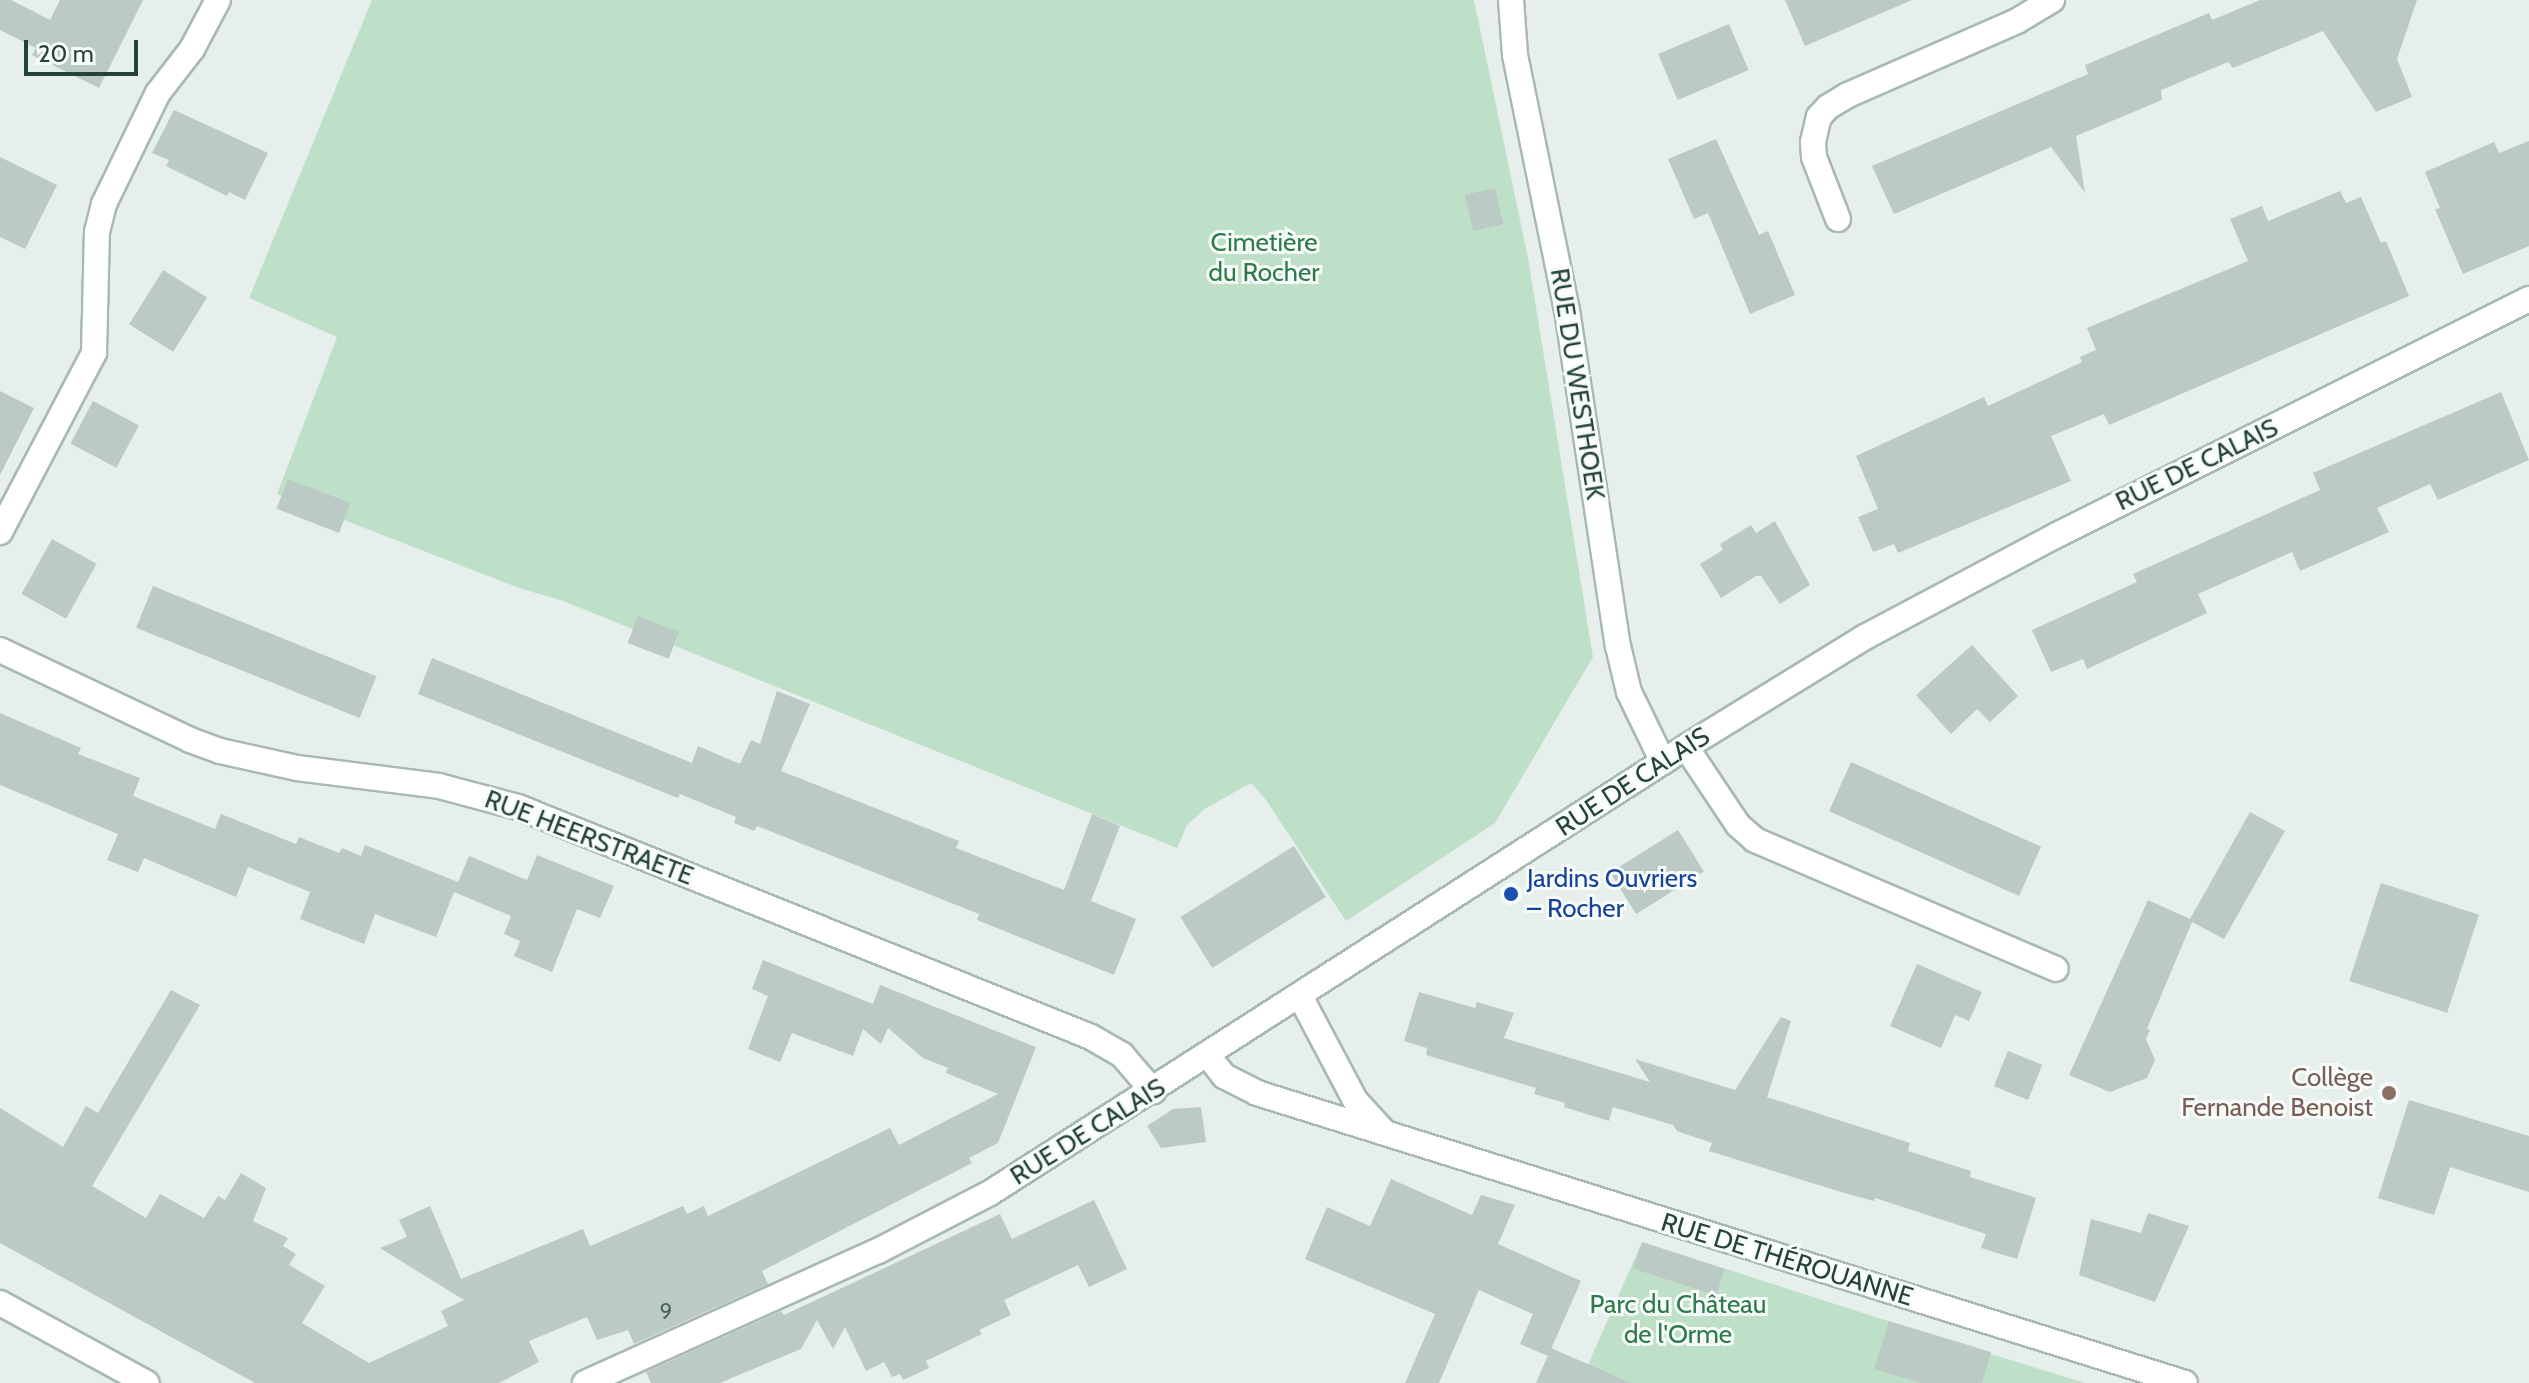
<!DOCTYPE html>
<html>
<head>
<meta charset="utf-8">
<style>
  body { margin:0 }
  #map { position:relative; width:2529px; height:1383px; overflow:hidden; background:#e6efeb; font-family:Cabin,sans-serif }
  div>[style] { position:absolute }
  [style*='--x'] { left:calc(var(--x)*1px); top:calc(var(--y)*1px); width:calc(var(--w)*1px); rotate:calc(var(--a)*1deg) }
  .green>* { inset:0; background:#bfe0c8 }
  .building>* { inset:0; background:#bbcac4; transform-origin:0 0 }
  .roads { filter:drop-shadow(2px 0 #a8b8b2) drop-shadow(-2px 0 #a8b8b2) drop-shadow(0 2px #a8b8b2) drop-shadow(0 -2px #a8b8b2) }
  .minor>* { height:24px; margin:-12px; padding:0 12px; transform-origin:12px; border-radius:12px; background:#fff }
  .tertiary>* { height:24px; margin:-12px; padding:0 12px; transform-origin:12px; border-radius:12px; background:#fff }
  .secondary>* { height:24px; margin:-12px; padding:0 12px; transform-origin:12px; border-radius:12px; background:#fff }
  .dots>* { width:22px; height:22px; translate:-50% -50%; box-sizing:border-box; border:4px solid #f7fbf9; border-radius:50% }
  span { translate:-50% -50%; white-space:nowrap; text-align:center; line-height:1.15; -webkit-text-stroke:6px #f7fbf9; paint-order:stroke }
  .number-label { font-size:22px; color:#4a645c }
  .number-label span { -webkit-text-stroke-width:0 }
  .park-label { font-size:26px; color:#2d7a4b }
  .street-label { font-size:26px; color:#24423a }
  .transit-label { font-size:26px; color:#164399 }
  .left { translate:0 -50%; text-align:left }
  .education-label { font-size:26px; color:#785e54 }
  .right { translate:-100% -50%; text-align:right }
  .scale { position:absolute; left:24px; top:40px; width:114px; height:36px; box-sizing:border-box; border:4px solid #24423a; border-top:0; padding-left:10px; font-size:24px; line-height:28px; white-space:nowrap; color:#24423a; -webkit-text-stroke:6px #f7fbf9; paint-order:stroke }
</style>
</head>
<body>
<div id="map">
  <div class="green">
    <i style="clip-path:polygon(372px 0,1474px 0,1528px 258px,1593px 657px,1495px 823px,1346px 921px,1266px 800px,1251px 783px,1206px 808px,1187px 825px,1177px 848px,563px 601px,519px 588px,277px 494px,337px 337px,249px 298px)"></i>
    <i style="clip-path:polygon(1642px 1242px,1994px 1355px,2085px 1383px,1580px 1383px)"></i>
  </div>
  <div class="building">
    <i style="clip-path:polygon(0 0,11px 0,50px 20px,60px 0,143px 0,99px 88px,32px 55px,36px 48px,0 30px)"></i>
    <i style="clip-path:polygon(1785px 0,1912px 0,1805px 46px)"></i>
    <i style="clip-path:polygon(2260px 0,2417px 0,2397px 59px,2412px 97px,2376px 112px,2323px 31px,2233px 68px,2228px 62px,2161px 90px,2162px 100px,2076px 136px,2085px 193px,2051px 147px,1894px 214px,1872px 166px,2088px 74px,2085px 65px,2209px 13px,2212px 20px)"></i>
    <i style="left:1729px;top:24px;width:50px;height:77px;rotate:67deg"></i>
    <i style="clip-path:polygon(174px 110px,268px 153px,245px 200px,229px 192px,227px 196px,166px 166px,169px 160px,152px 153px)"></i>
    <i style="clip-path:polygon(1716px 139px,1759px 235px,1768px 231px,1795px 295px,1750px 314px,1708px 213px,1694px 219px,1668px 159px)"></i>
    <i style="clip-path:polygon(2529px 141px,2529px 246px,2463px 274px,2435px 209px,2440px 208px,2425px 172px,2494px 142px,2499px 153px)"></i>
    <i style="clip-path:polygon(0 157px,57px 185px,25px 249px,0 237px)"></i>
    <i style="left:1495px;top:188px;width:37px;height:31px;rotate:77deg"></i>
    <i style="clip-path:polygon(2340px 191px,2346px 203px,2361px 197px,2381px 243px,2386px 241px,2409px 296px,2109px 425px,2104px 414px,2051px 436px,2071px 481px,1898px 553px,1894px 544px,1873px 552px,1858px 517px,1878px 509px,1856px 456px,1984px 397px,1988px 406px,2082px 362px,2080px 357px,2096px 350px,2087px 328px,2248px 261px,2230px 219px,2262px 206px,2268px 221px)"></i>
    <i style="left:163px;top:270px;width:52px;height:64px;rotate:32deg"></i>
    <i style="clip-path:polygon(0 391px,34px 408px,0 475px)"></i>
    <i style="clip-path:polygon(2501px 392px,2529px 460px,2438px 500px,2430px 484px,2377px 508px,2389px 532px,2300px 571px,2292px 552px,2198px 594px,2207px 613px,2087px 669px,2083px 659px,2051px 672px,2032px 630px,2137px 582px,2133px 574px,2320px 490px,2313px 473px)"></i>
    <i style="left:93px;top:401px;width:52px;height:48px;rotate:28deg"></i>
    <i style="left:288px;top:479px;width:67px;height:32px;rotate:21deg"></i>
    <i style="clip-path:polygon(1775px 521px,1810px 585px,1780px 604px,1761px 576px,1756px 576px,1721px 598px,1700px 564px,1723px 550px,1720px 544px,1751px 525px,1756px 533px)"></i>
    <i style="left:52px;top:539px;width:51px;height:63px;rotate:29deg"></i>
    <i style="left:153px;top:586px;width:241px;height:45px;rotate:22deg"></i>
    <i style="left:638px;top:616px;width:44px;height:29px;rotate:21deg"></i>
    <i style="clip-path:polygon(1972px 645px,2018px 696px,1990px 722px,1977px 709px,1951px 734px,1916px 695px)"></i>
    <i style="clip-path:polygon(432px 658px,692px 763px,698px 746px,740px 764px,751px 740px,760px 744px,777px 691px,810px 704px,781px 771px,959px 841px,956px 848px,1064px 890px,1092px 814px,1120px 826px,1091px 901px,1136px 919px,1114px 975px,977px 920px,979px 914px,757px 826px,754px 831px,734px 823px,736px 817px,680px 794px,678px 798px,418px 694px)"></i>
    <i style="clip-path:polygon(0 713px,81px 748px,78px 754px,140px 778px,133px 796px,215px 829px,221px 814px,296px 844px,299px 837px,339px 853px,342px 848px,361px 856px,365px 845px,458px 882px,456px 887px,469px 856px,527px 880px,537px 855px,614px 886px,600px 918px,577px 909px,552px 972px,514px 956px,520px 941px,504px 934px,511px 916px,454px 892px,436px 937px,375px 914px,364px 944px,300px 919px,310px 892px,248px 867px,236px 897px,144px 858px,138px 872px,107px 860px,118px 834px,0 785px)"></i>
    <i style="left:1851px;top:762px;width:208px;height:54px;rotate:24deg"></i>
    <i style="clip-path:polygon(2250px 812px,2285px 831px,2224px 939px,2192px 922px,2147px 1029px,2150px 1030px,2146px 1039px,2155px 1060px,2147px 1078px,2110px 1092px,2069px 1075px,2148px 900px,2190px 919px)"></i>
    <i style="left:1678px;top:830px;width:49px;height:80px;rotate:58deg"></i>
    <i style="left:1294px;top:846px;width:60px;height:134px;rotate:58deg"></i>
    <i style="left:2381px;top:883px;width:103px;height:103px;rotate:18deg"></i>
    <i style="clip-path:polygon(763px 960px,873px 1004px,880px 985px,1036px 1047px,998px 1143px,969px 1158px,972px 1163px,762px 1271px,768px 1284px,634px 1344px,628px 1330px,597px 1340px,587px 1317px,529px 1341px,539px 1362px,499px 1383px,255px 1383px,0 1243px,0 1108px,63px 1147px,86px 1106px,98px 1113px,171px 990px,200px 1005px,92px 1186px,146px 1218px,160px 1194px,204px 1218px,218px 1196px,225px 1200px,241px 1173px,266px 1188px,253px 1221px,288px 1238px,283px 1246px,296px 1254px,289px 1265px,325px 1286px,302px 1323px,369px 1363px,448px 1326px,441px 1311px,464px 1300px,380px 1248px,407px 1237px,399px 1220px,430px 1206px,461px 1279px,583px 1229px,590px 1246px,683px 1206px,687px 1214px,704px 1206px,708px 1216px,890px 1128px,899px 1145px,998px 1094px,946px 1073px,948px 1068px,923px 1058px,888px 1028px,881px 1044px,863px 1029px,853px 1056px,792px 1033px,780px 1062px,748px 1049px,768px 996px,752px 989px)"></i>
    <i style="clip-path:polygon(1917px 964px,1982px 992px,1969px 1021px,1955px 1015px,1941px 1048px,1890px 1026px)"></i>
    <i style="clip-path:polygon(1419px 992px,1475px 1008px,1477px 1002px,1514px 1013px,1504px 1038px,1650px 1082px,1635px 1059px,1735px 1090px,1781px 1017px,1791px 1021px,1767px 1097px,1910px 1143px,1908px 1151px,1971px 1171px,1970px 1177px,2036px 1198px,2017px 1259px,1981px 1248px,1986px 1234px,1875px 1198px,1874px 1201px,1851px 1195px,1709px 1151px,1712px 1143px,1677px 1131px,1673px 1125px,1613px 1107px,1609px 1121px,1564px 1107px,1565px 1103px,1534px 1094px,1536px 1088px,1426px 1055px,1427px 1048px,1404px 1041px)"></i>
    <i style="left:2008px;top:1051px;width:37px;height:38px;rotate:22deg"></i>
    <i style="clip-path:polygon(2409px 1100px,2529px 1136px,2529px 1192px,2450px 1167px,2434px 1215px,2378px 1198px)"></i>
    <i style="clip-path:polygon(1201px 1107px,1206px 1142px,1161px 1148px,1147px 1126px,1173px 1109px)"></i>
    <i style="clip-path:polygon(1391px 1179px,1472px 1215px,1481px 1195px,1515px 1205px,1498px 1244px,1581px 1281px,1548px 1356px,1520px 1344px,1533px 1314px,1479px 1290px,1439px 1383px,1405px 1383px,1435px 1314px,1305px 1259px,1327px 1207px,1370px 1226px)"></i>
    <i style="clip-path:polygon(1094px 1200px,1127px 1269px,1089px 1287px,1078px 1265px,1004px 1300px,1011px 1315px,979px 1330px,982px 1334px,926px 1361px,929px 1368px,903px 1380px,900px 1374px,892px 1377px,884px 1362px,866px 1371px,845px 1327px,833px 1349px,817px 1320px,801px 1349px,720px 1383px,651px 1383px,646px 1372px,781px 1311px,784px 1315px,1000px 1214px,1012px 1239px)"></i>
    <i style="clip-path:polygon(2148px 1213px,2189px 1226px,2155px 1302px,2079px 1275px,2091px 1219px,2141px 1233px)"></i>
    <i style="left:1642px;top:1242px;width:87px;height:28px;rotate:18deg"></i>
    <i style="clip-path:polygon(1889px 1321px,1991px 1352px,1982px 1383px,1921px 1383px,1874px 1369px)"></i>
    <i style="clip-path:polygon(1551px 1348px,1631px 1383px,1536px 1383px)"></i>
  </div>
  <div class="roads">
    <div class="minor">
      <i style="--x:1511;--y:0;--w:55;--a:85.8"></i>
      <i style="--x:1515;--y:55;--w:260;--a:78.5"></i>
      <i style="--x:1567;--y:310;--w:340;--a:81.4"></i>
      <i style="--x:1618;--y:646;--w:47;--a:76.6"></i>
      <i style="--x:1629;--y:692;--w:78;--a:64.1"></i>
      <i style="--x:1838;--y:219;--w:66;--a:-111.2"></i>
      <i style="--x:1814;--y:157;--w:15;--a:-94"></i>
      <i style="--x:1813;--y:142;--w:26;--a:-77"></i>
      <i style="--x:1819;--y:117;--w:13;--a:-48"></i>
      <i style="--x:1828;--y:107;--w:23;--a:-31"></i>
      <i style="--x:1848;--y:95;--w:184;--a:-23.6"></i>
      <i style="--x:2017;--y:21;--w:41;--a:-31"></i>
      <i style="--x:0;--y:532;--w:202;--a:-62.3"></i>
      <i style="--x:94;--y:353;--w:121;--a:-88.6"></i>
      <i style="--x:97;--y:232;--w:29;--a:-76"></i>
      <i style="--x:104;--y:204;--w:123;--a:-64.1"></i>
      <i style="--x:158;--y:93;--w:56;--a:-52.3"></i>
      <i style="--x:192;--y:49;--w:55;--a:-62"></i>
      <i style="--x:0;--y:650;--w:210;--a:25.3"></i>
      <i style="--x:190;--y:740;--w:32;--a:20"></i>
      <i style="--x:220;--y:751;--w:79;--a:12.4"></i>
      <i style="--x:297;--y:768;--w:143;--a:7.2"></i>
      <i style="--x:439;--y:786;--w:82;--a:14.9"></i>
      <i style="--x:518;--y:807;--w:617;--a:21.87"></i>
      <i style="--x:1091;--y:1037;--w:36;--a:30"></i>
      <i style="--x:1122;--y:1055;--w:48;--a:49.3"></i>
      <i style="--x:1686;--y:747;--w:94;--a:56.3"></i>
      <i style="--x:1738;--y:825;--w:23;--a:41"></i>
      <i style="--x:1755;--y:840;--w:327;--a:23.2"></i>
      <i style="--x:1300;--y:996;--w:118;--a:62.1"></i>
      <i style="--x:1355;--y:1100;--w:45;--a:47.7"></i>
      <i style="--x:1208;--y:1056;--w:26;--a:51"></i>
      <i style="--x:1224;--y:1076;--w:37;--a:27"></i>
      <i style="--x:1257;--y:1093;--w:972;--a:17.35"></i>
    </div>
    <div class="tertiary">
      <i style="--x:585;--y:1383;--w:321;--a:-24.3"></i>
      <i style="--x:878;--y:1251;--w:126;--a:-27.4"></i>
      <i style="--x:990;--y:1193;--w:827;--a:-32.65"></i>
      <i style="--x:1686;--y:747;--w:210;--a:-31.6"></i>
      <i style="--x:1865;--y:637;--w:217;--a:-28"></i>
      <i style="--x:2057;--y:535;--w:528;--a:-26.57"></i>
    </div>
    <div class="secondary">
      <i style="--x:0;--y:1303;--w:167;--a:28.6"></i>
    </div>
  </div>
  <div class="dots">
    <i style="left:1511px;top:894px;background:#1a4fb4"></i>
    <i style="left:2389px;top:1093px;background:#8d6e63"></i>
  </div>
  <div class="number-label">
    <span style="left:666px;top:1311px">9</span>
  </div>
  <div class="park-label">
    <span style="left:1264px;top:258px">Cimetière<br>du Rocher</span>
    <span style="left:1678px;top:1320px">Parc du Château<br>de l'Orme</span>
  </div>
  <div class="street-label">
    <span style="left:1577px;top:384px;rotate:81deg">RUE DU WESTHOEK</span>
    <span style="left:2197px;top:465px;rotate:-26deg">RUE DE CALAIS</span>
    <span style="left:1633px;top:782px;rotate:-33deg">RUE DE CALAIS</span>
    <span style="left:589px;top:838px;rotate:21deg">RUE HEERSTRAETE</span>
    <span style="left:1088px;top:1132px;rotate:-32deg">RUE DE CALAIS</span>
    <span style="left:1787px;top:1260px;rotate:17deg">RUE DE THÉROUANNE</span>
  </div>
  <div class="transit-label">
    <span class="left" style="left:1527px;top:894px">Jardins Ouvriers<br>– Rocher</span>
  </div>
  <div class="education-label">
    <span class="right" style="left:2373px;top:1093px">Collège<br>Fernande Benoist</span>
  </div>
  <div class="scale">20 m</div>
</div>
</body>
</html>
